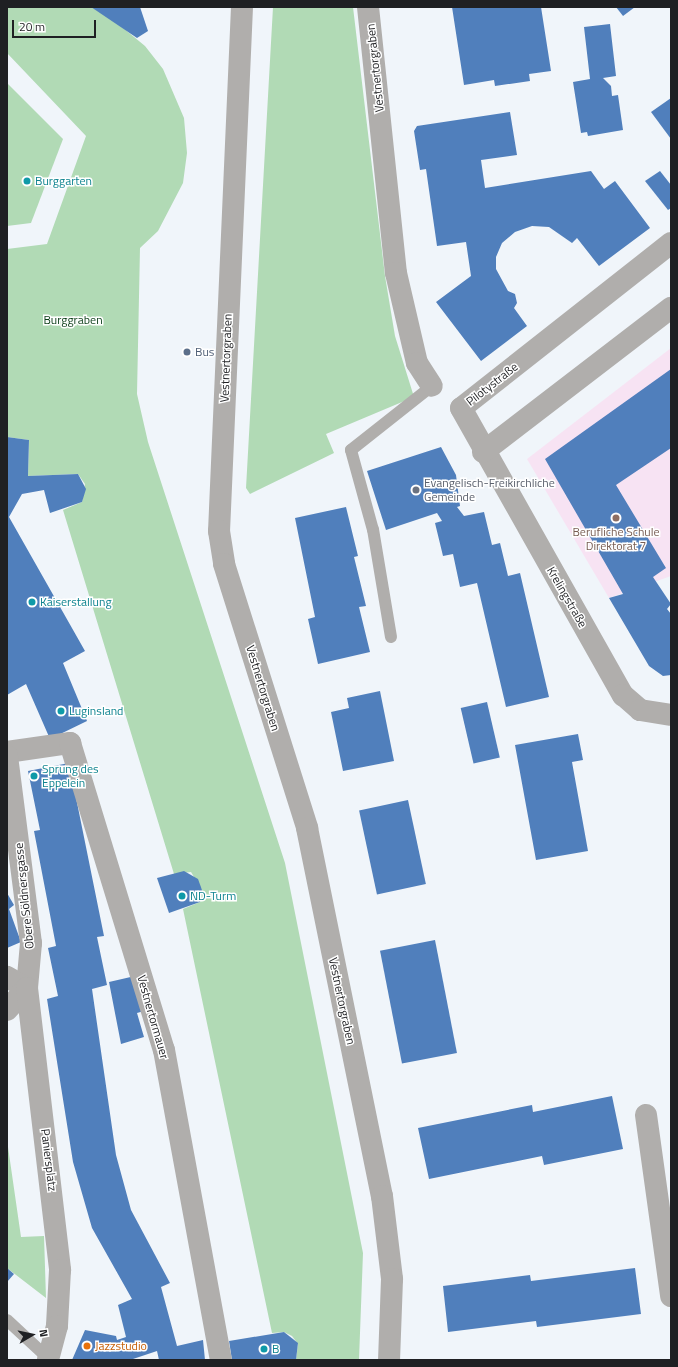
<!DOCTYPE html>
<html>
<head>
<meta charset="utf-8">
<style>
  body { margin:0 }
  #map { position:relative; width:678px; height:1367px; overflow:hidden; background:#f0f5fa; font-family:"Titillium Web",sans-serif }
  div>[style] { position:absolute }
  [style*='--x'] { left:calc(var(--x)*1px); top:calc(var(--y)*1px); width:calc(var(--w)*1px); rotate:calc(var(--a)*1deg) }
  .education>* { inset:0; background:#f7e3f3 }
  .green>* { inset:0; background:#b1dab5 }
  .building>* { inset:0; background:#507fbc; transform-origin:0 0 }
  .lane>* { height:12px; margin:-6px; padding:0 6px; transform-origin:6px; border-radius:6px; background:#b0aeac }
  .street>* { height:22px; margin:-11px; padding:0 11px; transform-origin:11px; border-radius:11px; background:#b0aeac }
  .dots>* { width:11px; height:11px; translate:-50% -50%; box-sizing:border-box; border:2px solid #fff; border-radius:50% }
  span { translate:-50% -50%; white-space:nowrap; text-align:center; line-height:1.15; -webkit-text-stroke:3px #fff; paint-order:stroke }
  .street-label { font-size:12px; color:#1f2023 }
  .culture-label { font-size:12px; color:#0d838f }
  .left { translate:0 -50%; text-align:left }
  .park-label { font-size:12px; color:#083b15 }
  .service-label { font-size:12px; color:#4e5e75 }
  .worship-label { font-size:12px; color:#5b616d }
  .education-label { font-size:12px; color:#785e54 }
  .food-label { font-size:12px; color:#c56008 }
  .frame { position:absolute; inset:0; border:8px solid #1f2023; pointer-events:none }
  .north { position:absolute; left:12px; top:1315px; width:40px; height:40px; -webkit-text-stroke:3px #fff; paint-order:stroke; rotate:81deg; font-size:11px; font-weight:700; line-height:16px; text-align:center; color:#1f2023 }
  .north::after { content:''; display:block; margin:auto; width:14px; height:18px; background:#1f2023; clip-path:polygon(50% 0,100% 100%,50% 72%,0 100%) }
  .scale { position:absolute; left:12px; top:20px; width:84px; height:18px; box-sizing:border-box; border:2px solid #1f2023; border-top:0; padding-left:5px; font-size:12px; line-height:14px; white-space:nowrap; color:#1f2023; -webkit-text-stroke:3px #fff; paint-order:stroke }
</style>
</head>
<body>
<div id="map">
  <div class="education">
    <i style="clip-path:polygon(671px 348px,671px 576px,609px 598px,527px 459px)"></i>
  </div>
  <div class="green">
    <i style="clip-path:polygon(7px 7px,91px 7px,111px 18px,145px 46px,163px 69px,184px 118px,187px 153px,183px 183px,158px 231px,140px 248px,137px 394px,148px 442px,285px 863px,363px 1253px,359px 1360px,296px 1360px,298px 1344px,292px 1336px,284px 1332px,272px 1333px,183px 909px,200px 902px,202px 890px,191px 872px,174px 874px,63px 510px,82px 502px,85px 484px,78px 474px,28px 476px,29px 440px,7px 437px,7px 249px,47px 244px,86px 136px,7px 53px)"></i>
    <i style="clip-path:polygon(273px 7px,353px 7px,385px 276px,395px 336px,414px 397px,326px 434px,334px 453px,250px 494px,246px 488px)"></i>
    <i style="clip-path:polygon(7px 83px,63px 139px,31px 223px,7px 226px)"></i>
    <i style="clip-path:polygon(7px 1140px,21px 1237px,44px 1236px,46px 1298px,7px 1268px)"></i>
  </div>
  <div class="building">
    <i style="clip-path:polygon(91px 7px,140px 7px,148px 31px,137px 38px)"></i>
    <i style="clip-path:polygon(452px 7px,541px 7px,551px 71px,529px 74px,530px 81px,495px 86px,494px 80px,464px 85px)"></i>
    <i style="clip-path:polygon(616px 7px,635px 7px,623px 16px)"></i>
    <i style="clip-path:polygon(610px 24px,616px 76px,603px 78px,611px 86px,612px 96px,618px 95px,623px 130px,588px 136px,587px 132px,581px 133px,573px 82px,590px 79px,584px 27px)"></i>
    <i style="clip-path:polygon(671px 98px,671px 139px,651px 112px)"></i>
    <i style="clip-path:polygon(510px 112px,517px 155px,481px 160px,485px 188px,591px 171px,604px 189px,615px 181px,650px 228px,599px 266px,577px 238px,572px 243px,549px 227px,532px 226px,515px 232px,502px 243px,496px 257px,496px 269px,508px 291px,515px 294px,517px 303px,514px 308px,527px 326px,481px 361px,436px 302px,471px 276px,466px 242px,437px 246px,426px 169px,420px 170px,414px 131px,417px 126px)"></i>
    <i style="clip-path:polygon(660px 171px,671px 185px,671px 208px,668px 210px,645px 181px)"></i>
    <i style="clip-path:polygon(671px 369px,671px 448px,616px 485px,666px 568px,653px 577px,671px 604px,667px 609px,671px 614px,671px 675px,663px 676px,649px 666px,609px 598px,623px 594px,545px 459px)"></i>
    <i style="clip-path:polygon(7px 437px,29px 440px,28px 476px,78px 474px,86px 489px,82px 502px,50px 513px,44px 490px,22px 494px,9px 517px,85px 651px,63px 663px,87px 721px,50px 739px,26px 684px,7px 695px)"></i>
    <i style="clip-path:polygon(441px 447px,456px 475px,460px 506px,457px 507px,464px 516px,484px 512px,492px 545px,500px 543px,508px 576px,520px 573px,549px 697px,506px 707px,477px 583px,460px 587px,453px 554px,443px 556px,435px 523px,442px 521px,437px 513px,386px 530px,367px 471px)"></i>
    <i style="clip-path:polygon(346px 507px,358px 556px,354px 557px,366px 606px,359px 607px,370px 652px,318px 664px,308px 619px,315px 617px,295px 518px)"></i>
    <i style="clip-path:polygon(380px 691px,394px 761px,343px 771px,331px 712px,349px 708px,347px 698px)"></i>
    <i style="left:487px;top:702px;width:57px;height:27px;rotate:77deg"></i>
    <i style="clip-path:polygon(578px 734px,583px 760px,572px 762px,588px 851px,536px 860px,515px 745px)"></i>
    <i style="clip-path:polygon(69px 763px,104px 936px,97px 937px,107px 985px,92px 989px,116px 1155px,131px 1210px,170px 1283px,161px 1287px,177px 1346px,203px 1340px,205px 1360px,159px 1360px,157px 1351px,130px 1360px,72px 1360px,85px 1330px,116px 1336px,117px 1340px,126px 1337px,118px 1305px,132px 1299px,92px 1228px,73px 1162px,47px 999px,58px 996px,48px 948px,56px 946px,34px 831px,40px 830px,28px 771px)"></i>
    <i style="left:408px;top:800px;width:86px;height:50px;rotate:78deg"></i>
    <i style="clip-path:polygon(184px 871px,198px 879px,202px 890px,200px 902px,169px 913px,157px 878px)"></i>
    <i style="clip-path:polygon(7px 893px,14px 905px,9px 909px,21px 942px,7px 948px)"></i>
    <i style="left:435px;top:940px;width:115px;height:56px;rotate:79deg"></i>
    <i style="clip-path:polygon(135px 976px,144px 1011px,137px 1013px,144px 1037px,121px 1044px,109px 982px)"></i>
    <i style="clip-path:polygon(612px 1096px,623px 1149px,544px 1165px,542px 1156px,429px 1179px,418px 1128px,532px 1105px,533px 1112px)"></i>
    <i style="clip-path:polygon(7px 1268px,14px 1274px,7px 1282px)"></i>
    <i style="clip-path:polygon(635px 1268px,641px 1314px,537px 1327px,536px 1321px,448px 1332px,443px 1286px,530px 1275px,531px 1281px)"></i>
    <i style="clip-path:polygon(284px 1332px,298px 1343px,296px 1360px,232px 1360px,229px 1341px)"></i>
  </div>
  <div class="lane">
    <i style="--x:391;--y:637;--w:109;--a:-99.5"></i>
    <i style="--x:373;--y:530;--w:83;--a:-105.4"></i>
    <i style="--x:351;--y:450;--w:103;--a:-38.3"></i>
    <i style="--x:7;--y:1320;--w:56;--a:42.8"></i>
  </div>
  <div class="street">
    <i style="--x:242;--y:7;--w:525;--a:92.51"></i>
    <i style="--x:219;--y:531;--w:33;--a:81"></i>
    <i style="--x:224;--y:564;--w:277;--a:72.5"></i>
    <i style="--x:307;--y:828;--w:376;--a:78.5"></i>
    <i style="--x:382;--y:1196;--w:84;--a:83.1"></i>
    <i style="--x:392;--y:1279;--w:81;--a:92.1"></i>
    <i style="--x:368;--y:7;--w:267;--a:84"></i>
    <i style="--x:396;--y:273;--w:92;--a:76.9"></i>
    <i style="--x:417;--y:363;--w:27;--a:57"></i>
    <i style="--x:671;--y:243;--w:267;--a:141.8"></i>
    <i style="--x:461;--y:408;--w:330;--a:60.6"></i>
    <i style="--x:623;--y:695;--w:23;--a:41"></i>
    <i style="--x:640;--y:710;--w:31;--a:9"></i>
    <i style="--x:483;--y:452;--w:237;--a:-37.5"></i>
    <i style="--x:7;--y:752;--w:64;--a:-8.1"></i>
    <i style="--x:70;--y:743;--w:321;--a:73"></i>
    <i style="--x:164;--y:1050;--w:315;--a:79.6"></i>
    <i style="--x:7;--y:756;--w:189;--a:82.7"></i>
    <i style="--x:31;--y:943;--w:45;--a:95.1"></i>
    <i style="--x:27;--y:988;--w:23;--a:-151"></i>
    <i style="--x:7;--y:1010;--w:30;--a:-48"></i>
    <i style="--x:27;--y:988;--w:284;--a:83.3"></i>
    <i style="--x:60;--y:1270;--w:56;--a:93.1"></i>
    <i style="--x:57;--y:1326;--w:35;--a:105"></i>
    <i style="--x:646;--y:1115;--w:183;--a:82.1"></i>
  </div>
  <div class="dots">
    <i style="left:27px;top:181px;background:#0f9aa8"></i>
    <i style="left:187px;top:352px;background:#5c6f8a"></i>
    <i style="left:416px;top:490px;background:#6b7280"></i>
    <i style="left:616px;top:518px;background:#8d6e63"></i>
    <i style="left:32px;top:602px;background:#0f9aa8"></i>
    <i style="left:61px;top:711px;background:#0f9aa8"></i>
    <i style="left:34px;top:776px;background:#0f9aa8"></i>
    <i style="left:182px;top:896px;background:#0f9aa8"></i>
    <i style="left:87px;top:1346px;background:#e8710a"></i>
    <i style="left:264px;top:1349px;background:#0f9aa8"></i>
  </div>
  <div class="street-label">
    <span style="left:375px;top:68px;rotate:-96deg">Vestnertorgraben</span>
    <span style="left:226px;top:358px;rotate:-88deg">Vestnertorgraben</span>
    <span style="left:492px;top:384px;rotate:-38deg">Pilotystraße</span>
    <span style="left:567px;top:597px;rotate:60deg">Krelingstraße</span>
    <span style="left:263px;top:688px;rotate:73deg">Vestnertorgraben</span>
    <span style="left:24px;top:896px;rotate:-96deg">Obere Söldnersgasse</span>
    <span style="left:342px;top:1001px;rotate:78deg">Vestnertorgraben</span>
    <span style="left:153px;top:1017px;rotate:74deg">Vestnertormauer</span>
    <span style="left:49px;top:1160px;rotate:83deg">Paniersplatz</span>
  </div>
  <div class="culture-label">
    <span class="left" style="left:35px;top:181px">Burggarten</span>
    <span class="left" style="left:40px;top:602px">Kaiserstallung</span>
    <span class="left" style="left:69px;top:711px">Luginsland</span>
    <span class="left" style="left:42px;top:776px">Sprung des<br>Eppelein</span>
    <span class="left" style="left:190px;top:896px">ND-Turm</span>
    <span class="left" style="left:272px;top:1349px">B</span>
  </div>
  <div class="park-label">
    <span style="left:73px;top:320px">Burggraben</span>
  </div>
  <div class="service-label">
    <span class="left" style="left:195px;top:352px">Bus</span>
  </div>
  <div class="worship-label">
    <span class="left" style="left:424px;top:490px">Evangelisch-Freikirchliche<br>Gemeinde</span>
  </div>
  <div class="education-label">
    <span style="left:616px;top:539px">Berufliche Schule<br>Direktorat 7</span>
  </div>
  <div class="food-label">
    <span class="left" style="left:95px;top:1346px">Jazzstudio</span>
  </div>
  <div class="frame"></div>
  <div class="north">N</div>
  <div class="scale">20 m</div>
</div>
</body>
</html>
